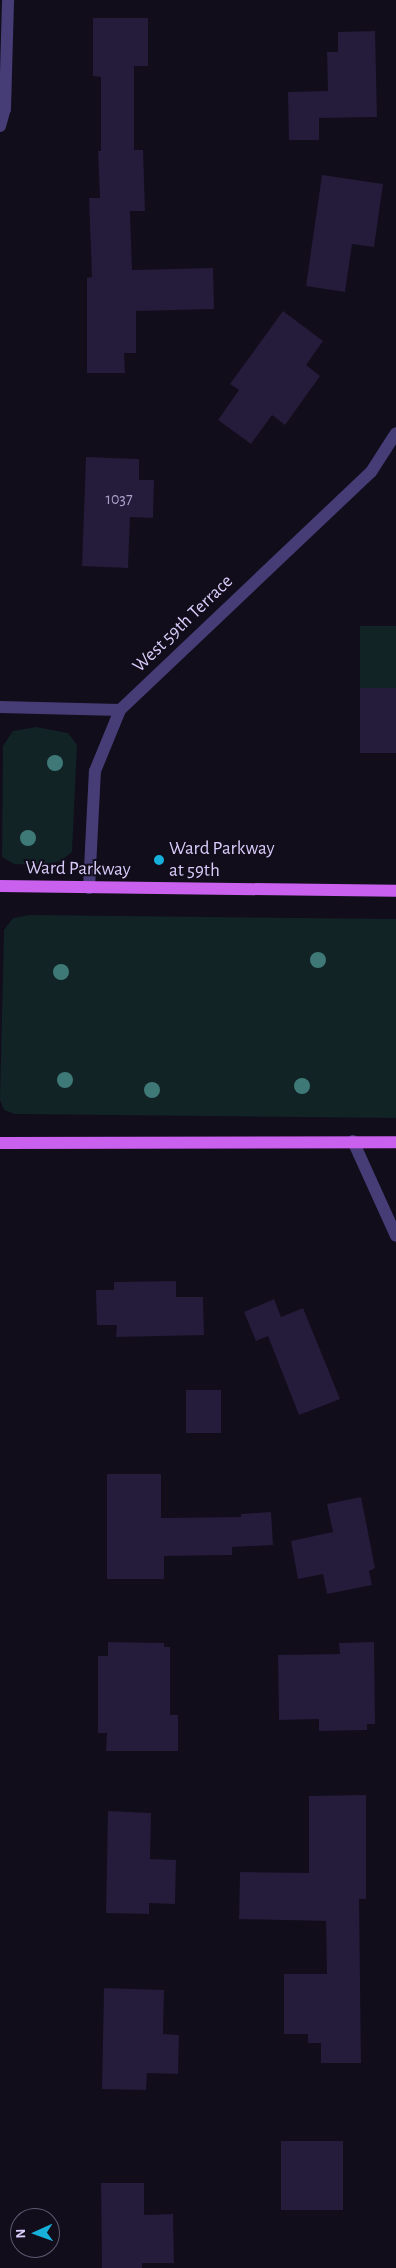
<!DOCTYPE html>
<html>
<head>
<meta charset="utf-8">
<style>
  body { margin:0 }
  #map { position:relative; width:396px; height:2268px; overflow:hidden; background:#110d1b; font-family:"Alegreya Sans",sans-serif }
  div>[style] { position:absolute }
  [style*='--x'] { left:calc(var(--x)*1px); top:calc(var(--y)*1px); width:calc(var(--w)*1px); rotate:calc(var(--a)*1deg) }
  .green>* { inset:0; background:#112325; transform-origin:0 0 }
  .building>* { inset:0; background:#251b3a; transform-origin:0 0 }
  .minor>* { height:12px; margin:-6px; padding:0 6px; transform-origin:6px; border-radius:6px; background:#463d76 }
  .tertiary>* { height:12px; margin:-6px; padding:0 6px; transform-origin:6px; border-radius:6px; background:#463d76 }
  .primary>* { height:12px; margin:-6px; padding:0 6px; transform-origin:6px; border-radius:6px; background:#ca60ee }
  .trees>* { width:16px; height:16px; margin:-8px; border-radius:50%; background:#3e7977 }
  .dots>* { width:14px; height:14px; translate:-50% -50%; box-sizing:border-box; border:2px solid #110d1b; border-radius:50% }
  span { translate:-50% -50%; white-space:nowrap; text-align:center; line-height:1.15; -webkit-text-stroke:4px #110d1b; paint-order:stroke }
  .number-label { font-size:16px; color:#aba0ca }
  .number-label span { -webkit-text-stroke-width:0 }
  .street-label { font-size:19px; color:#d8cdfa }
  .poi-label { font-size:19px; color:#d8cdfa }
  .left { translate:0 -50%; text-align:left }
  .north { position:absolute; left:10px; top:2208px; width:50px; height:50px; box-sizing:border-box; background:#110d1b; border:1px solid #615a74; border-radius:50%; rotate:268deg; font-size:14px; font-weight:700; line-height:20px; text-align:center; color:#d8cdfa }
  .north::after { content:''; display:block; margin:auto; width:18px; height:22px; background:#17b0db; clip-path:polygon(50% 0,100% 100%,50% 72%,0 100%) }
</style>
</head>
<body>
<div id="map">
  <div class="green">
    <i style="left:360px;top:626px;width:36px;height:62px"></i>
    <i style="clip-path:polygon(36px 727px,68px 733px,77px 745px,72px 852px,61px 861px,42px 865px,14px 864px,2px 857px,3px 746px,13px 731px)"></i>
    <i style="clip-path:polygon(30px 915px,396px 919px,396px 1118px,15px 1114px,4px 1110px,0 1100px,4px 930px,13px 918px)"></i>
  </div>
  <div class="building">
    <i style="clip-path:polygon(93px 18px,148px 18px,148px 66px,134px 66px,134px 150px,143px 150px,145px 211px,130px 211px,132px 270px,213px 268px,214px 309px,136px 311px,136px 353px,124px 353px,125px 373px,87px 373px,87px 278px,92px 277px,89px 198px,100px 198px,98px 151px,101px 151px,101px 77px,93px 76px)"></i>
    <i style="clip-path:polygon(375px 31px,377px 117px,319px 118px,319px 140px,289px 140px,288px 92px,328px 91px,327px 52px,338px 52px,338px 32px)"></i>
    <i style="clip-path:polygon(322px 175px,383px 184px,374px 247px,352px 244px,345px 292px,306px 286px)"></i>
    <i style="clip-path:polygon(283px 311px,323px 341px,306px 365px,320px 376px,285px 425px,272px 415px,251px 444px,218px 420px,239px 390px,230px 384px)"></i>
    <i style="clip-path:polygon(86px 457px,139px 459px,139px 480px,154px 480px,153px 518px,130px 517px,128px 568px,82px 566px)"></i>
    <i style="left:360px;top:688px;width:36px;height:65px"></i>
    <i style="clip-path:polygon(176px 1281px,176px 1297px,203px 1297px,204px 1335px,116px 1337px,117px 1325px,97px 1325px,96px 1290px,114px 1290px,114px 1282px)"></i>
    <i style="clip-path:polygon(274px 1299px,281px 1317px,303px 1308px,340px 1399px,299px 1415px,268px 1336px,256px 1341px,244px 1312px)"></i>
    <i style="left:186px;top:1390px;width:35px;height:43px"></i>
    <i style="clip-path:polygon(107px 1474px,161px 1474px,161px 1518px,241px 1517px,241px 1514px,271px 1512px,273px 1545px,232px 1547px,232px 1555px,164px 1556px,164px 1579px,107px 1579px)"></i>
    <i style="clip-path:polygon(361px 1497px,375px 1568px,369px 1571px,372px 1585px,327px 1594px,323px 1574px,298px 1579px,291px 1541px,333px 1532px,327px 1504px)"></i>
    <i style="clip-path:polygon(108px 1642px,164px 1643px,164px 1647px,170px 1647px,170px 1715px,178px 1715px,178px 1751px,106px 1751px,107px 1733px,98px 1733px,98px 1656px,108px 1656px)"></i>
    <i style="clip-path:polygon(374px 1642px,375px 1724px,367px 1724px,367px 1730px,319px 1731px,319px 1719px,279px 1720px,278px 1655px,340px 1654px,339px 1643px)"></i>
    <i style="clip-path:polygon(366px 1795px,366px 1899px,359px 1899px,361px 2063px,321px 2063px,321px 2043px,308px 2043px,308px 2034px,284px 2034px,284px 1974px,327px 1974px,326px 1921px,239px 1919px,240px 1872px,309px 1873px,309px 1796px)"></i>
    <i style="clip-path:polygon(108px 1811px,151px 1813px,150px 1859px,176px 1860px,175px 1904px,149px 1903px,149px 1914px,106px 1913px)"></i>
    <i style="clip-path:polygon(104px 1988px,164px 1990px,163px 2034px,179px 2035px,178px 2074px,147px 2073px,146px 2090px,102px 2089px)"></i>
    <i style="left:281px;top:2141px;width:62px;height:69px"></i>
    <i style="clip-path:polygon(101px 2183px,144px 2183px,144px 2215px,173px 2214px,174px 2263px,142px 2263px,142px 2268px,102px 2268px)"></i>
  </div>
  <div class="minor">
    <i style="--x:0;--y:707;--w:120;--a:1.4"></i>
    <i style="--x:89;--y:888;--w:117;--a:-87.1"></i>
    <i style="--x:95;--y:771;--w:66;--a:-67.7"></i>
    <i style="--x:120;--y:710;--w:346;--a:-43.5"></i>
    <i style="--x:371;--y:472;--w:46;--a:-57.3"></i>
    <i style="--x:353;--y:1141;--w:104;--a:65.6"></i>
  </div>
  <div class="tertiary">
    <i style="--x:0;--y:126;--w:18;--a:-74"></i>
    <i style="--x:5;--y:109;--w:109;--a:-88.4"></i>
  </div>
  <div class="primary">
    <i style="--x:0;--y:886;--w:396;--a:0.7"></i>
    <i style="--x:0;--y:1143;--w:396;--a:-0.1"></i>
  </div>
  <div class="trees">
    <i style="left:55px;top:763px"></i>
    <i style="left:28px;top:838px"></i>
    <i style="left:318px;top:960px"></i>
    <i style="left:61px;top:972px"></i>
    <i style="left:65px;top:1080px"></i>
    <i style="left:302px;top:1086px"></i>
    <i style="left:152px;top:1090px"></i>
  </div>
  <div class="dots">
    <i style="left:159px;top:860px;background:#17b0db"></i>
  </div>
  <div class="number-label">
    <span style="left:119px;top:499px">1037</span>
  </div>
  <div class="street-label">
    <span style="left:183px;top:624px;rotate:-44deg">West 59th Terrace</span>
    <span style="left:78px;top:869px;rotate:1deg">Ward Parkway</span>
  </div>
  <div class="poi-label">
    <span class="left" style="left:169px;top:860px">Ward Parkway<br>at 59th</span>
  </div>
  <div class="north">N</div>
</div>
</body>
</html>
